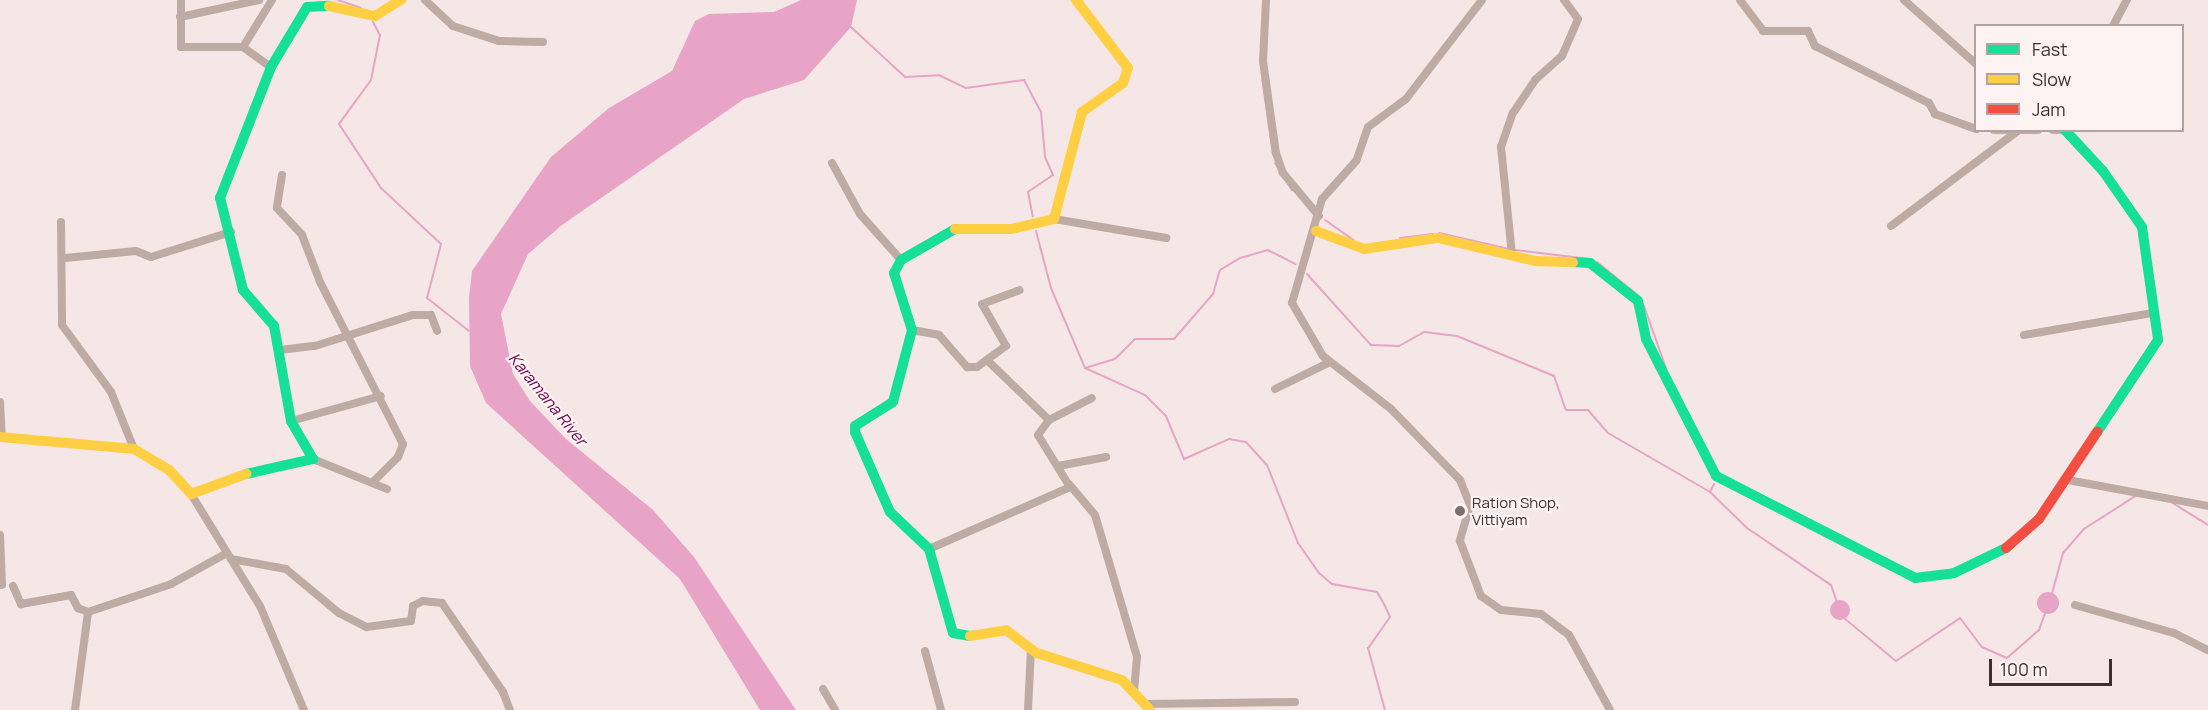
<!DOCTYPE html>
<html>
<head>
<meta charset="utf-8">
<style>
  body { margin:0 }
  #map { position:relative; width:2208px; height:710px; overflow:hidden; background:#f5e7e5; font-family:Manrope,sans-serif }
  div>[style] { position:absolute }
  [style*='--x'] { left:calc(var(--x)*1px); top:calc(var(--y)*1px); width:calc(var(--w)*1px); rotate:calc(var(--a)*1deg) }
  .water>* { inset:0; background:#e8a4c6 }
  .round { border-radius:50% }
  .stream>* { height:2px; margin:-1px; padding:0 1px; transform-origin:1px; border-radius:1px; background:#e8a4c6 }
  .street>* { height:8px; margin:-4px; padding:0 4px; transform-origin:4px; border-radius:4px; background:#beaba4 }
  .fast>* { height:10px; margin:-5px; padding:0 5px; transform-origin:5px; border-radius:5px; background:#16e098 }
  .slow>* { height:10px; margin:-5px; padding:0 5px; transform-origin:5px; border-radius:5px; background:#ffcf43 }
  .jam>* { height:10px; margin:-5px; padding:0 5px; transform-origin:5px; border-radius:5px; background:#f24e42 }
  .dots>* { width:16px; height:16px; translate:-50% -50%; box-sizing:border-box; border:3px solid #fcf3f2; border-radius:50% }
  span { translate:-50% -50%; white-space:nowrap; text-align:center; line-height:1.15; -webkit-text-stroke:4.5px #fcf3f2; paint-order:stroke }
  .poi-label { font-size:15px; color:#3e2e2d }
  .left { translate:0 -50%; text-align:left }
  .water-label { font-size:16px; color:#73004f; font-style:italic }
  .legend { position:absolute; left:1974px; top:24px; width:210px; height:108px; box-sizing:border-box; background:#fcf3f2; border:2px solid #b0a4a3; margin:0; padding:8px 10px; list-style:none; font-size:18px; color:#3e2e2d }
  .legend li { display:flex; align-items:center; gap:12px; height:30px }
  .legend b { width:30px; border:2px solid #b0a4a3 }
  .scale { position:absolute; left:1989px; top:659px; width:123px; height:27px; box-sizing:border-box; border:3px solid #3e2e2d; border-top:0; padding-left:8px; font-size:18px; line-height:21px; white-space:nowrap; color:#3e2e2d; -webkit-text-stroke:4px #fcf3f2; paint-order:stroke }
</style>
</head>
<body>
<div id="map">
  <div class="water">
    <i style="clip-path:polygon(801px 0,857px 0,851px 27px,804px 80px,744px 99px,562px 225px,528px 254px,501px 314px,513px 374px,530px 401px,566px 439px,653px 510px,694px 557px,796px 710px,760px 710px,680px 579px,486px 403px,470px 366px,469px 298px,472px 271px,551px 157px,609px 108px,672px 71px,695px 21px,709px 14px,774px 12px)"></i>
    <i class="round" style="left:2037px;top:592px;width:22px;height:22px"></i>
    <i class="round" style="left:1830px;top:600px;width:20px;height:20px"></i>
  </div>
  <div class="stream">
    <i style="--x:338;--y:0;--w:24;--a:19"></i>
    <i style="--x:373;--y:22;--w:15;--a:62"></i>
    <i style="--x:380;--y:35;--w:46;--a:101.3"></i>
    <i style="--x:371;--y:80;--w:54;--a:126"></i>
    <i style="--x:339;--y:124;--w:77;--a:56.7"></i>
    <i style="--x:381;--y:188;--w:82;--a:43"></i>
    <i style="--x:441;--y:244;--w:56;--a:104.5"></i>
    <i style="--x:427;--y:298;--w:53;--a:38.2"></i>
    <i style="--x:851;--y:27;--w:74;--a:42.8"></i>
    <i style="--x:905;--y:77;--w:34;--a:-3"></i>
    <i style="--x:939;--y:75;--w:30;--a:26"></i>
    <i style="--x:966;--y:88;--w:59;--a:-7.9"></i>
    <i style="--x:1024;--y:80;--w:36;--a:62"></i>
    <i style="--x:1041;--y:112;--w:45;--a:84.9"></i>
    <i style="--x:1045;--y:157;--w:20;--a:66"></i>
    <i style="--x:1053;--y:175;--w:30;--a:146"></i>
    <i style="--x:1028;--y:192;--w:25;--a:79"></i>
    <i style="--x:1262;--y:77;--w:78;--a:81.9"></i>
    <i style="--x:1275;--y:163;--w:32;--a:58"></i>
    <i style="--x:1325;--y:220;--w:35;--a:35"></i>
    <i style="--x:1036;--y:231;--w:59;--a:75.3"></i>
    <i style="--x:1051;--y:288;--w:87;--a:67"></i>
    <i style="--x:1085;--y:368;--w:31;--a:-17"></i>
    <i style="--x:1115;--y:359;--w:28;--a:-45"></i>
    <i style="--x:1135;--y:339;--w:39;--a:0"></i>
    <i style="--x:1174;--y:339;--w:60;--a:-49.1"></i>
    <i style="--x:1213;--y:294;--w:25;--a:-74"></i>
    <i style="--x:1220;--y:270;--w:23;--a:-31"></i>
    <i style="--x:1240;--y:258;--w:29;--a:-16"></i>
    <i style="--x:1268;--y:250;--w:31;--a:27"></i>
    <i style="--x:1439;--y:233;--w:72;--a:12.9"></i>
    <i style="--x:1400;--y:238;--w:33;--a:-7"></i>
    <i style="--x:1515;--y:250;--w:75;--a:6.9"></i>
    <i style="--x:1597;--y:262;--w:54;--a:39"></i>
    <i style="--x:1307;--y:274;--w:96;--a:48"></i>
    <i style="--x:1371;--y:345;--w:28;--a:2"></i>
    <i style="--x:1399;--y:346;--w:29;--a:-29"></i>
    <i style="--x:1424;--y:332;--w:33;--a:7"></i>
    <i style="--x:1457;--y:336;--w:105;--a:22.4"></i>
    <i style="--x:1554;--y:376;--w:36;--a:71"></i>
    <i style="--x:1566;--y:410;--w:22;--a:0"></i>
    <i style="--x:1588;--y:410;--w:30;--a:49"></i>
    <i style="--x:1608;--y:433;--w:118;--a:30"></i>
    <i style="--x:1710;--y:492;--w:52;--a:44.2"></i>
    <i style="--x:1747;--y:528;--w:102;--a:34.2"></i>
    <i style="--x:1831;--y:585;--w:18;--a:71"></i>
    <i style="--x:1644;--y:306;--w:66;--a:70.5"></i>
    <i style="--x:1085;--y:368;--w:66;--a:24.2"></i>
    <i style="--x:1145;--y:395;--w:30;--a:45"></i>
    <i style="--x:1166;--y:416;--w:47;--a:67.3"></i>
    <i style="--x:1184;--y:459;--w:49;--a:-24"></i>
    <i style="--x:1229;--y:439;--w:17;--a:10"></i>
    <i style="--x:1246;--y:442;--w:31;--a:48"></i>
    <i style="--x:1267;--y:465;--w:84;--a:68.3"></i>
    <i style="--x:1298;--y:543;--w:37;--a:55"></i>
    <i style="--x:1319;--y:573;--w:17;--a:40"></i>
    <i style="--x:1332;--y:584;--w:46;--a:10.1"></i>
    <i style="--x:1377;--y:592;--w:14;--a:60"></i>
    <i style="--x:1384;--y:604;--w:14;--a:65"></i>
    <i style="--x:1390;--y:617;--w:38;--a:125"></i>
    <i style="--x:1368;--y:648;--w:64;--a:74.7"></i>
    <i style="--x:1710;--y:492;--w:9;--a:-63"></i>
    <i style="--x:2171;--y:502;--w:44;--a:31.9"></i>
    <i style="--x:2051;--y:597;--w:46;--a:-74.7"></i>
    <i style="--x:2063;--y:553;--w:32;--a:-49"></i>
    <i style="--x:2084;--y:529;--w:63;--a:-32.7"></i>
    <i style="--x:1844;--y:618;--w:67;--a:39.6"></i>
    <i style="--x:1896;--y:661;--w:77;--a:-33.9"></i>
    <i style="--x:1960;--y:618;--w:36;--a:53"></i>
    <i style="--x:1982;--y:647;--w:27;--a:24"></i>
    <i style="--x:2007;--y:658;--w:43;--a:-41.2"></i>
    <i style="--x:2039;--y:630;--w:20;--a:-70"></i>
  </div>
  <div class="street">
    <i style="--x:181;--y:0;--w:47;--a:90"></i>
    <i style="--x:181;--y:47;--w:62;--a:0"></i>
    <i style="--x:243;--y:47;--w:34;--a:36"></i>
    <i style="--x:425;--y:0;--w:38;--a:43"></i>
    <i style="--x:453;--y:26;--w:48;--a:18.1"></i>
    <i style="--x:499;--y:41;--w:44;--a:1.3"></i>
    <i style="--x:1266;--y:0;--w:61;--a:92.8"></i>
    <i style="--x:1263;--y:61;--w:93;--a:82"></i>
    <i style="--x:1276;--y:153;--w:21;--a:71"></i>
    <i style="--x:1283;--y:173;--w:56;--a:50.1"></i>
    <i style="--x:1482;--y:0;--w:125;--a:127.5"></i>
    <i style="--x:1406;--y:99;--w:47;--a:143.6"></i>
    <i style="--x:1368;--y:127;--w:36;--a:109"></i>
    <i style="--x:1356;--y:161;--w:51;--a:131.8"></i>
    <i style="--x:1322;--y:199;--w:108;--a:106.1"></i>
    <i style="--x:1292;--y:303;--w:61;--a:59.7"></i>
    <i style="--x:1323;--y:356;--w:86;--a:37.9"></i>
    <i style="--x:1391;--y:409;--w:99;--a:45.8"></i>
    <i style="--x:1460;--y:480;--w:27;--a:68"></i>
    <i style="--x:1470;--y:505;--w:37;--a:106"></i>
    <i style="--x:1460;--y:541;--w:59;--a:69.1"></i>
    <i style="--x:1481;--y:596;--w:24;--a:35"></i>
    <i style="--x:1501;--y:610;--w:40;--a:5.7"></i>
    <i style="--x:1541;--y:614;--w:35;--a:37"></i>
    <i style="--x:1569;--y:635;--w:85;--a:61.3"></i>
    <i style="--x:1740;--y:0;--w:39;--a:53"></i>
    <i style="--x:1763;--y:31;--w:45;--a:0"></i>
    <i style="--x:1808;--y:31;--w:17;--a:65"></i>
    <i style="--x:1815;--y:46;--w:127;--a:26.6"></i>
    <i style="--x:1929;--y:103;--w:13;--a:61"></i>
    <i style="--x:1935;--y:114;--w:44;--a:20.1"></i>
    <i style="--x:1904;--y:0;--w:96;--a:41.6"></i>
    <i style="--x:180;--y:17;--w:81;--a:-12.1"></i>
    <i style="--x:2113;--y:26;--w:30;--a:-62"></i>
    <i style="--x:243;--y:47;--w:55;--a:-58.3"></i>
    <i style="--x:1994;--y:130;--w:44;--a:0"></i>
    <i style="--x:2053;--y:130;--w:7;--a:0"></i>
    <i style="--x:832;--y:163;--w:58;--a:61.2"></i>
    <i style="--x:860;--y:214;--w:62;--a:48.3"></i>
    <i style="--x:282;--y:175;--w:33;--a:99"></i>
    <i style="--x:277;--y:208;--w:37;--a:47"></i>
    <i style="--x:302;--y:235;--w:50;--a:69"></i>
    <i style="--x:320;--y:282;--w:182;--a:62.9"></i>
    <i style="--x:403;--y:444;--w:14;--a:111"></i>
    <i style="--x:398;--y:457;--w:34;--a:135"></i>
    <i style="--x:1054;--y:219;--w:114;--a:9.6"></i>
    <i style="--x:61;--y:222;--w:103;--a:89.4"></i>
    <i style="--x:62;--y:325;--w:83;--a:53.8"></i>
    <i style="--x:111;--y:392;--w:61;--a:68"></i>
    <i style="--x:1891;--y:226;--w:160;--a:-36.9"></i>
    <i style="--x:1512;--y:255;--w:109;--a:-95.8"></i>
    <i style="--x:1501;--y:147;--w:36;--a:-71"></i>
    <i style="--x:1513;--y:113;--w:40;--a:-56"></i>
    <i style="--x:1535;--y:80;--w:36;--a:-42"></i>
    <i style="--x:1562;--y:56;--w:40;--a:-66.6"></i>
    <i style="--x:1578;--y:19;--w:24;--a:-126"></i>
    <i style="--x:65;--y:258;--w:71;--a:-5.6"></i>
    <i style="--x:136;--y:251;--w:16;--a:22"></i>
    <i style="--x:151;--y:257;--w:84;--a:-17.4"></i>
    <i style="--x:912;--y:330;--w:27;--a:10"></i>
    <i style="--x:939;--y:335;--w:43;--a:48.8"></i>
    <i style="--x:967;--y:367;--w:10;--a:0"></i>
    <i style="--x:977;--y:367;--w:36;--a:-36"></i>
    <i style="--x:1006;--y:346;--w:48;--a:-119.7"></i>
    <i style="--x:982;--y:304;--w:40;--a:-20.2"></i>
    <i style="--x:2024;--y:335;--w:131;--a:-9.7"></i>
    <i style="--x:280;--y:350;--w:35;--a:-7"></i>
    <i style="--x:315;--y:346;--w:103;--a:-17.6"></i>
    <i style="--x:413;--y:315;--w:18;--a:0"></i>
    <i style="--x:431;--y:315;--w:17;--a:69"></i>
    <i style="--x:988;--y:361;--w:85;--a:44"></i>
    <i style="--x:1049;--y:420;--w:48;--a:-27.1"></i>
    <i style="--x:1275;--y:389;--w:61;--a:-26.1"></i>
    <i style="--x:0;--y:402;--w:35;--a:87"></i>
    <i style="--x:291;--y:421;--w:93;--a:-15.5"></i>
    <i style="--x:313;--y:459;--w:80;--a:22.1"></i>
    <i style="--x:1058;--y:466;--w:49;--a:-10.6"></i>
    <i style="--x:2068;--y:480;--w:142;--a:10.5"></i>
    <i style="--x:1069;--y:484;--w:40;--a:50"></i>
    <i style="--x:1095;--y:515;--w:148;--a:73.5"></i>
    <i style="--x:1137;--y:657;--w:35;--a:95"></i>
    <i style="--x:191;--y:494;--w:132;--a:58.4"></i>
    <i style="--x:260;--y:606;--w:113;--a:67.1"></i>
    <i style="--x:0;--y:535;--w:50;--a:87.7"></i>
    <i style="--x:929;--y:549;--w:154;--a:-23.7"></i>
    <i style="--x:1070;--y:487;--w:61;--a:-121.6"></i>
    <i style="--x:1038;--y:435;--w:19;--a:-54"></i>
    <i style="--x:231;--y:559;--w:56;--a:10.3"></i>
    <i style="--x:286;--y:569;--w:69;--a:39.7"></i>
    <i style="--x:339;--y:613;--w:31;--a:27"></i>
    <i style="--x:367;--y:627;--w:44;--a:-7.8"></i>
    <i style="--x:411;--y:621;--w:15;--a:-82"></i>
    <i style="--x:413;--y:606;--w:11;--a:-27"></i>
    <i style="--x:423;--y:601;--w:19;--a:6"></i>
    <i style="--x:442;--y:603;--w:108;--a:55.6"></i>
    <i style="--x:503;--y:692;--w:19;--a:69"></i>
    <i style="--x:13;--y:586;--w:20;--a:66"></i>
    <i style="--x:21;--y:604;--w:51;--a:-10.2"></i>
    <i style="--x:71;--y:595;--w:15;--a:62"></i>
    <i style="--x:78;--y:608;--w:11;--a:22"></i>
    <i style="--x:88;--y:612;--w:88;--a:-18.6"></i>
    <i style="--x:171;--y:584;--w:64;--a:-29"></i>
    <i style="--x:2075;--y:605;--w:103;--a:15.8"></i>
    <i style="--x:2174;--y:633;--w:38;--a:27"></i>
    <i style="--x:925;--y:651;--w:61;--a:74.8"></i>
    <i style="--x:823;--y:689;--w:24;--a:60"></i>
    <i style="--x:1145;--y:704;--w:150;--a:-0.8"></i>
    <i style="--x:75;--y:710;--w:99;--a:-82.4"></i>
    <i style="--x:1028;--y:710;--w:61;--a:-87.2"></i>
  </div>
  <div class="fast">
    <i style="--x:2065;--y:130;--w:56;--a:47.2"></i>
    <i style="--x:2103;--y:171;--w:68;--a:55.1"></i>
    <i style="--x:2142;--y:227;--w:114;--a:81.9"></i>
    <i style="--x:2158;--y:340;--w:110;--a:123.5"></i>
    <i style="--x:955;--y:229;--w:62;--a:150.1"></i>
    <i style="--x:901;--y:260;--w:15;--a:118"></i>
    <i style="--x:894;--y:273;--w:60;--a:72.5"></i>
    <i style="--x:912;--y:330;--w:74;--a:104.8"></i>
    <i style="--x:893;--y:402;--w:45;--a:147.7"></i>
    <i style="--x:855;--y:426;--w:6;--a:90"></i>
    <i style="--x:855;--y:432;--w:87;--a:66.4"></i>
    <i style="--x:890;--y:512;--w:54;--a:43.5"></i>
    <i style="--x:929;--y:549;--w:87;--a:74.1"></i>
    <i style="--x:953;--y:633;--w:17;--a:10"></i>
    <i style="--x:1573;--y:262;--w:17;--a:3"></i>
    <i style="--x:1590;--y:263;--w:61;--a:38.4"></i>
    <i style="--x:1638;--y:301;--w:39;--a:78"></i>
    <i style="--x:1646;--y:339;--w:154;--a:62.9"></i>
    <i style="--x:1716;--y:476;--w:224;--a:27.1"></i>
    <i style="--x:1915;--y:578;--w:39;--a:-7"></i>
    <i style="--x:1954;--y:573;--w:58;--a:-25.7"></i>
    <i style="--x:246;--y:474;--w:69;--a:-12.6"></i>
    <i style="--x:313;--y:459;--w:44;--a:-120.1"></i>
    <i style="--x:291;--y:421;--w:97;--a:-100.1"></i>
    <i style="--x:274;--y:326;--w:48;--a:-130.7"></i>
    <i style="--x:243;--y:290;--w:95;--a:-104"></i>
    <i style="--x:220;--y:198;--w:141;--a:-68.7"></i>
    <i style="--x:271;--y:67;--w:70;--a:-59"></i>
    <i style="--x:307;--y:7;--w:22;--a:-3"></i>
  </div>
  <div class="slow">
    <i style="--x:329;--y:6;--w:47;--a:12.3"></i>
    <i style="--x:375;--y:16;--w:31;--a:-32"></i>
    <i style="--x:955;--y:229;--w:56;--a:0"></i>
    <i style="--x:1011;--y:229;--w:44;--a:-13.1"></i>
    <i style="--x:1054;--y:219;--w:111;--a:-75.3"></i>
    <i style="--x:1082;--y:112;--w:50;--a:-35.3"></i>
    <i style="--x:1123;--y:83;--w:16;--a:-72"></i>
    <i style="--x:1128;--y:68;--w:86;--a:-127.4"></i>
    <i style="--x:1316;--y:231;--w:51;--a:20.6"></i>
    <i style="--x:1364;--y:249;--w:75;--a:-8.5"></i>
    <i style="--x:1438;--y:238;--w:100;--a:13.3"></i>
    <i style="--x:1535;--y:261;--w:38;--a:2"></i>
    <i style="--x:0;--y:437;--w:135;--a:5.1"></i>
    <i style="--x:134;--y:449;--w:41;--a:31"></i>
    <i style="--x:169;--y:470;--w:33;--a:47"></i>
    <i style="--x:191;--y:494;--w:59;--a:-20"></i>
    <i style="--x:970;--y:636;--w:36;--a:-9"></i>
    <i style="--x:1006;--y:630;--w:39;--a:37"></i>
    <i style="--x:1037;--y:653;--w:89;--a:17.6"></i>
    <i style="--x:1122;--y:680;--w:41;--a:47"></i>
  </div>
  <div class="jam">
    <i style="--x:2006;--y:548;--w:44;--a:-41.3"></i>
    <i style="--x:2039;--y:519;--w:105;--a:-56.3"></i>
  </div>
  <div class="dots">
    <i style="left:1460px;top:511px;background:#7e6f6d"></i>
  </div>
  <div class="poi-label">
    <span class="left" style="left:1472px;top:511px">Ration Shop,<br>Vittiyam</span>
  </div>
  <div class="water-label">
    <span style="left:548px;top:399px;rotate:51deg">Karamana River</span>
  </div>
  <ul class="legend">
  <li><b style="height:8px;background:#16e098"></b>Fast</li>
  <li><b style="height:8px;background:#ffcf43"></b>Slow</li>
  <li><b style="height:8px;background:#f24e42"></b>Jam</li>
  </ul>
  <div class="scale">100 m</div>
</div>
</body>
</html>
